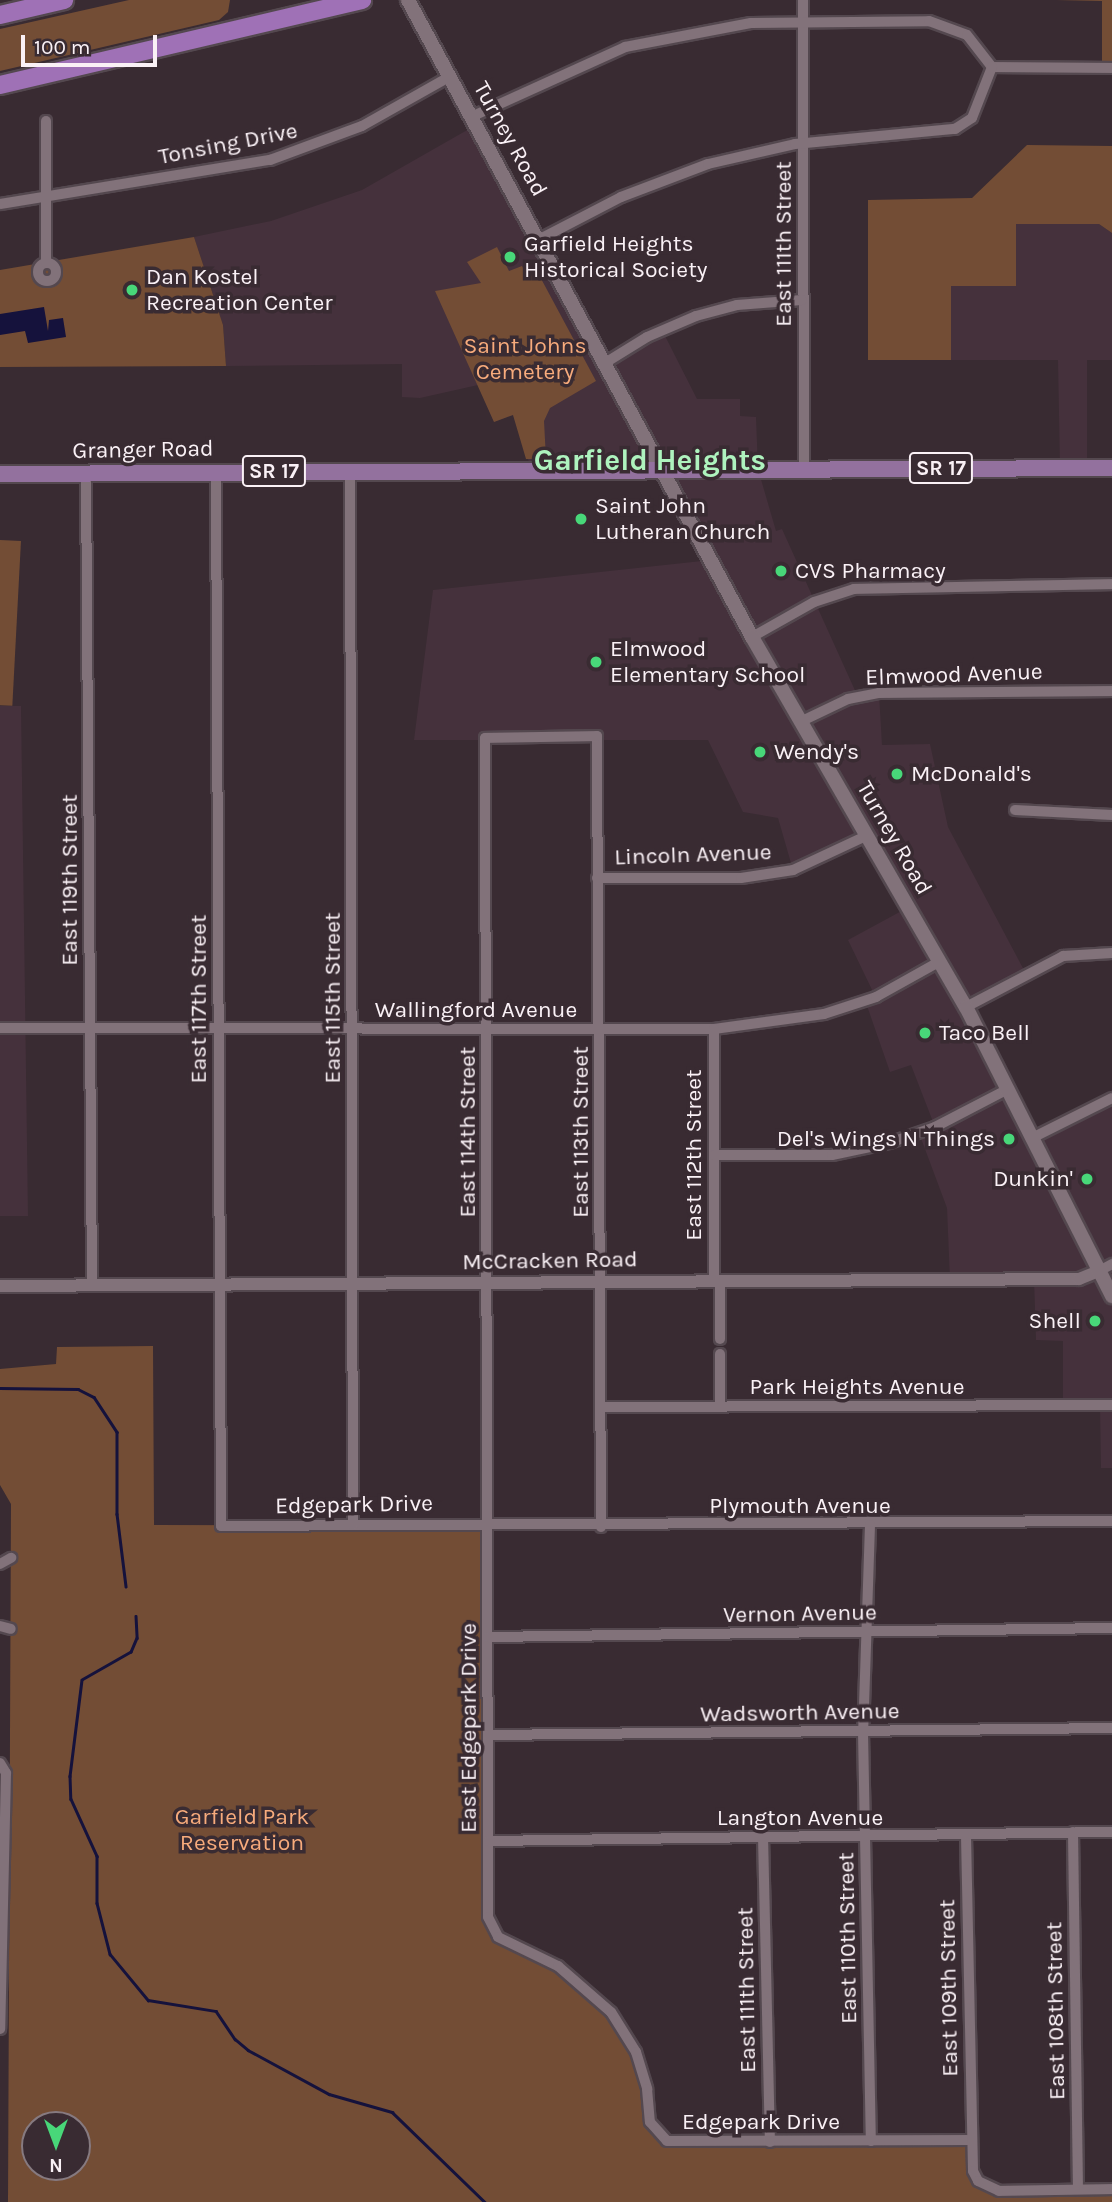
<!DOCTYPE html>
<html>
<head>
<meta charset="utf-8">
<style>
  body { margin:0 }
  #map { position:relative; width:1112px; height:2202px; overflow:hidden; background:#392b32; font-family:Karla,sans-serif }
  div>[style] { position:absolute }
  [style*='--x'] { left:calc(var(--x)*1px); top:calc(var(--y)*1px); width:calc(var(--w)*1px); rotate:calc(var(--a)*1deg) }
  .built>* { inset:0; background:#45313c }
  .green>* { inset:0; background:#734d35; transform-origin:0 0 }
  .water>* { inset:0; background:#15123c }
  .stream>* { height:2.5px; margin:-1.25px; padding:0 1.25px; transform-origin:1.25px; border-radius:1.25px; background:#15123c }
  .roads { filter:drop-shadow(2px 0 #54484f) drop-shadow(-2px 0 #54484f) drop-shadow(0 2px #54484f) drop-shadow(0 -2px #54484f) }
  .minor>* { height:10px; margin:-5px; padding:0 5px; transform-origin:5px; border-radius:5px; background:#82727a }
  .minor>.ring { margin:-5px; padding:0; box-sizing:content-box; background:none; border:10px solid #82727a; border-radius:50% }
  .tertiary>* { height:12px; margin:-6px; padding:0 6px; transform-origin:6px; border-radius:6px; background:#82727a }
  .secondary>* { height:14px; margin:-7px; padding:0 7px; transform-origin:7px; border-radius:7px; background:#82727a }
  .primary>* { height:16px; margin:-8px; padding:0 8px; transform-origin:8px; border-radius:8px; background:#93719e }
  .motorway>* { height:18px; margin:-9px; padding:0 9px; transform-origin:9px; border-radius:9px; background:#9f71b6 }
  .dots>* { width:19px; height:19px; translate:-50% -50%; box-sizing:border-box; border:4px solid #392b32; border-radius:50% }
  span { translate:-50% -50%; white-space:nowrap; text-align:center; line-height:1.15; -webkit-text-stroke:7px #392b32; paint-order:stroke }
  .shield-label span { padding:2px 5px; background:#392b32; border:2px solid; border-radius:5px; -webkit-text-stroke-width:0 }
  .shield-label { font-size:21px; color:#faf1f6; font-weight:700 }
  .street-label { font-size:23px; color:#faf1f6 }
  .poi-label { font-size:23px; color:#faf1f6 }
  .left { translate:0 -50%; text-align:left }
  .right { translate:-100% -50%; text-align:right }
  .park-label { font-size:23px; color:#f7ab7c }
  .district-label { font-size:30px; color:#aef3be; font-weight:700 }
  .north { position:absolute; left:21px; top:2111px; width:70px; height:70px; box-sizing:border-box; background:#392b32; border:2px solid #867a80; border-radius:50%; rotate:180deg; font-size:19px; font-weight:700; line-height:28px; text-align:center; color:#faf1f6 }
  .north::after { content:''; display:block; margin:auto; width:24px; height:32px; background:#48d779; clip-path:polygon(50% 0,100% 100%,50% 72%,0 100%) }
  .scale { position:absolute; left:21px; top:35px; width:136px; height:32px; box-sizing:border-box; border:4px solid #faf1f6; border-top:0; padding-left:9px; font-size:21px; line-height:24px; white-space:nowrap; color:#faf1f6; -webkit-text-stroke:5px #392b32; paint-order:stroke }
</style>
</head>
<body>
<div id="map">
  <div class="built">
    <i style="clip-path:polygon(476px 125px,605px 362px,662px 330px,697px 399px,740px 399px,740px 416px,756px 417px,758px 469px,776px 531px,782px 529px,858px 697px,879px 693px,882px 745px,930px 744px,948px 827px,1025px 972px,966px 1007px,1032px 1138px,1112px 1098px,1112px 1468px,1101px 1468px,1100px 1405px,1063px 1405px,1063px 1341px,1036px 1340px,1034px 1279px,950px 1280px,947px 1208px,919px 1133px,935px 1127px,911px 1065px,890px 1072px,865px 1000px,875px 996px,848px 940px,907px 908px,866px 837px,793px 870px,778px 818px,743px 812px,708px 740px,414px 740px,433px 590px,711px 560px,664px 470px,531px 468px,513px 415px,494px 422px,478px 385px,420px 398px,402px 397px,402px 364px,226px 366px,223px 325px,194px 237px,271px 221px,362px 190px)"></i>
    <i style="clip-path:polygon(1016px 224px,1099px 224px,1112px 233px,1112px 360px,1087px 360px,1087px 468px,1060px 468px,1058px 360px,951px 360px,951px 286px,1016px 286px)"></i>
    <i style="clip-path:polygon(0 706px,21px 706px,28px 1216px,0 1216px)"></i>
  </div>
  <div class="green">
    <i style="clip-path:polygon(129px 0,230px 0,228px 12px,219px 20px,0 71px,0 29px)"></i>
    <i style="clip-path:polygon(1056px 0,1112px 0,1112px 68px,1102px 68px,1102px 1px)"></i>
    <i style="clip-path:polygon(1027px 145px,1112px 146px,1112px 233px,1099px 224px,1016px 224px,1016px 286px,951px 286px,951px 360px,868px 360px,868px 200px,972px 198px)"></i>
    <i style="clip-path:polygon(194px 237px,223px 325px,226px 366px,0 367px,0 270px)"></i>
    <i style="clip-path:polygon(497px 247px,509px 271px,522px 266px,528px 277px,538px 273px,596px 381px,550px 408px,544px 421px,546px 459px,526px 459px,513px 415px,494px 422px,435px 291px,481px 283px,467px 262px)"></i>
    <i style="left:0;top:540px;width:21px;height:165px;rotate:3deg"></i>
    <i style="clip-path:polygon(evenodd,153px 1346px,154px 1525px,488px 1526px,492px 1929px,587px 1987px,636px 2052px,650px 2122px,667px 2141px,970px 2140px,970px 2160px,987px 2187px,1112px 2189px,1112px 2202px,8px 2202px,11px 1504px,0 1485px,0 1369px,56px 1364px,57px 1347px,153px 1346px,35px 2125px,77px 2125px,77px 2167px,35px 2167px,35px 2125px)"></i>
  </div>
  <div class="water">
    <i style="clip-path:polygon(44px 307px,48px 331px,49px 320px,63px 318px,66px 337px,28px 343px,25px 331px,0 335px,0 314px)"></i>
  </div>
  <div class="stream">
    <i style="--x:0;--y:1388;--w:78;--a:0.7"></i>
    <i style="--x:78;--y:1389;--w:18;--a:27"></i>
    <i style="--x:94;--y:1397;--w:42;--a:56.7"></i>
    <i style="--x:117;--y:1432;--w:82;--a:90"></i>
    <i style="--x:117;--y:1514;--w:73;--a:82.9"></i>
    <i style="--x:136;--y:1616;--w:22;--a:87"></i>
    <i style="--x:137;--y:1638;--w:15;--a:113"></i>
    <i style="--x:131;--y:1652;--w:56;--a:150.3"></i>
    <i style="--x:82;--y:1680;--w:97;--a:97.1"></i>
    <i style="--x:70;--y:1776;--w:23;--a:88"></i>
    <i style="--x:71;--y:1799;--w:63;--a:65.5"></i>
    <i style="--x:97;--y:1856;--w:47;--a:90"></i>
    <i style="--x:97;--y:1903;--w:53;--a:75.7"></i>
    <i style="--x:110;--y:1954;--w:60;--a:50.4"></i>
    <i style="--x:148;--y:2000;--w:69;--a:9.2"></i>
    <i style="--x:216;--y:2011;--w:34;--a:56"></i>
    <i style="--x:235;--y:2039;--w:17;--a:40"></i>
    <i style="--x:248;--y:2050;--w:92;--a:28.5"></i>
    <i style="--x:329;--y:2094;--w:66;--a:15.9"></i>
    <i style="--x:392;--y:2112;--w:129;--a:44.1"></i>
  </div>
  <div class="roads">
    <div class="minor">
      <i style="--x:803;--y:0;--w:468;--a:89.9"></i>
      <i style="--x:992;--y:67;--w:120;--a:0.5"></i>
      <i style="--x:471;--y:117;--w:169;--a:-24.4"></i>
      <i style="--x:625;--y:47;--w:128;--a:-10.8"></i>
      <i style="--x:751;--y:23;--w:178;--a:-0.6"></i>
      <i style="--x:929;--y:21;--w:40;--a:20.2"></i>
      <i style="--x:967;--y:35;--w:41;--a:52"></i>
      <i style="--x:0;--y:204;--w:274;--a:-9.3"></i>
      <i style="--x:270;--y:160;--w:98;--a:-20.3"></i>
      <i style="--x:362;--y:126;--w:100;--a:-29.4"></i>
      <i style="--x:540;--y:239;--w:91;--a:-27.4"></i>
      <i style="--x:621;--y:197;--w:93;--a:-20.8"></i>
      <i style="--x:708;--y:164;--w:89;--a:-12.9"></i>
      <i style="--x:795;--y:144;--w:161;--a:-5.4"></i>
      <i style="--x:955;--y:129;--w:20;--a:-33"></i>
      <i style="--x:972;--y:118;--w:55;--a:-68.6"></i>
      <i class="ring" style="left:38px;top:263px;width:8px;height:8px"></i>
      <i style="--x:46;--y:263;--w:142;--a:-90"></i>
      <i style="--x:605;--y:363;--w:49;--a:-31.8"></i>
      <i style="--x:647;--y:337;--w:53;--a:-23.2"></i>
      <i style="--x:696;--y:316;--w:42;--a:-15"></i>
      <i style="--x:737;--y:305;--w:65;--a:-4.4"></i>
      <i style="--x:216;--y:471;--w:1055;--a:89.73"></i>
      <i style="--x:221;--y:1526;--w:891;--a:-0.32"></i>
      <i style="--x:350;--y:471;--w:1054;--a:89.84"></i>
      <i style="--x:86;--y:473;--w:813;--a:89.58"></i>
      <i style="--x:752;--y:637;--w:71;--a:-29.4"></i>
      <i style="--x:814;--y:602;--w:42;--a:-18"></i>
      <i style="--x:854;--y:589;--w:258;--a:-1.1"></i>
      <i style="--x:802;--y:721;--w:51;--a:-25.6"></i>
      <i style="--x:848;--y:699;--w:32;--a:-11"></i>
      <i style="--x:879;--y:693;--w:233;--a:-0.5"></i>
      <i style="--x:1015;--y:810;--w:97;--a:3"></i>
      <i style="--x:597;--y:878;--w:144;--a:0"></i>
      <i style="--x:741;--y:878;--w:53;--a:-8.7"></i>
      <i style="--x:793;--y:870;--w:81;--a:-25"></i>
      <i style="--x:966;--y:1007;--w:110;--a:-27.7"></i>
      <i style="--x:1063;--y:956;--w:49;--a:-3.5"></i>
      <i style="--x:0;--y:1028;--w:714;--a:0.08"></i>
      <i style="--x:714;--y:1029;--w:111;--a:-7.8"></i>
      <i style="--x:824;--y:1014;--w:55;--a:-18.1"></i>
      <i style="--x:876;--y:997;--w:72;--a:-29.1"></i>
      <i style="--x:714;--y:1029;--w:252;--a:90"></i>
      <i style="--x:1032;--y:1138;--w:89;--a:-26.6"></i>
      <i style="--x:714;--y:1155;--w:118;--a:0"></i>
      <i style="--x:832;--y:1155;--w:58;--a:-11.9"></i>
      <i style="--x:889;--y:1143;--w:49;--a:-19.2"></i>
      <i style="--x:935;--y:1127;--w:80;--a:-27.5"></i>
      <i style="--x:1099;--y:1271;--w:15;--a:-28"></i>
      <i style="--x:720;--y:1281;--w:58;--a:90"></i>
      <i style="--x:720;--y:1354;--w:53;--a:90"></i>
      <i style="--x:603;--y:1407;--w:509;--a:-0.23"></i>
      <i style="--x:870;--y:1525;--w:207;--a:91.9"></i>
      <i style="--x:863;--y:1732;--w:409;--a:88.9"></i>
      <i style="--x:601;--y:1527;--w:791;--a:-90.29"></i>
      <i style="--x:597;--y:736;--w:112;--a:179"></i>
      <i style="--x:485;--y:738;--w:1179;--a:89.85"></i>
      <i style="--x:488;--y:1917;--w:22;--a:63"></i>
      <i style="--x:498;--y:1937;--w:67;--a:25.8"></i>
      <i style="--x:558;--y:1966;--w:70;--a:41"></i>
      <i style="--x:611;--y:2012;--w:47;--a:58"></i>
      <i style="--x:636;--y:2052;--w:39;--a:73"></i>
      <i style="--x:647;--y:2089;--w:33;--a:85"></i>
      <i style="--x:650;--y:2122;--w:25;--a:48"></i>
      <i style="--x:667;--y:2141;--w:303;--a:-0.2"></i>
      <i style="--x:0;--y:1564;--w:13;--a:-29"></i>
      <i style="--x:0;--y:1626;--w:11;--a:15"></i>
      <i style="--x:489;--y:1637;--w:623;--a:-0.83"></i>
      <i style="--x:488;--y:1735;--w:624;--a:-0.64"></i>
      <i style="--x:0;--y:1763;--w:12;--a:59"></i>
      <i style="--x:6;--y:1773;--w:256;--a:91.3"></i>
      <i style="--x:1073;--y:1832;--w:357;--a:89.2"></i>
      <i style="--x:763;--y:1836;--w:306;--a:88.7"></i>
      <i style="--x:966;--y:1836;--w:335;--a:88.8"></i>
      <i style="--x:973;--y:2171;--w:11;--a:63"></i>
      <i style="--x:978;--y:2181;--w:23;--a:25"></i>
      <i style="--x:999;--y:2191;--w:113;--a:-1"></i>
      <i style="--x:489;--y:1841;--w:623;--a:-0.83"></i>
    </div>
    <div class="tertiary">
      <i style="--x:0;--y:1286;--w:1079;--a:-0.37"></i>
      <i style="--x:1079;--y:1279;--w:22;--a:-22"></i>
    </div>
    <div class="secondary">
      <i style="--x:408;--y:0;--w:724;--a:61.63"></i>
      <i style="--x:752;--y:637;--w:427;--a:60"></i>
      <i style="--x:966;--y:1007;--w:324;--a:63.2"></i>
    </div>
    <div class="primary">
      <i style="--x:0;--y:474;--w:1112;--a:-0.31"></i>
    </div>
    <div class="motorway">
      <i style="--x:0;--y:15;--w:66;--a:-13.2"></i>
      <i style="--x:0;--y:85;--w:372;--a:-13.2"></i>
    </div>
  </div>
  <div class="dots">
    <i style="left:510px;top:257px;background:#48d779"></i>
    <i style="left:132px;top:290px;background:#48d779"></i>
    <i style="left:581px;top:519px;background:#48d779"></i>
    <i style="left:781px;top:571px;background:#48d779"></i>
    <i style="left:596px;top:662px;background:#48d779"></i>
    <i style="left:760px;top:752px;background:#48d779"></i>
    <i style="left:897px;top:774px;background:#48d779"></i>
    <i style="left:925px;top:1033px;background:#48d779"></i>
    <i style="left:1009px;top:1139px;background:#48d779"></i>
    <i style="left:1087px;top:1179px;background:#48d779"></i>
    <i style="left:1095px;top:1321px;background:#48d779"></i>
  </div>
  <div class="shield-label">
    <span style="left:941px;top:468px">SR 17</span>
    <span style="left:274px;top:471px">SR 17</span>
  </div>
  <div class="street-label">
    <span style="left:510px;top:139px;rotate:61deg">Turney Road</span>
    <span style="left:228px;top:144px;rotate:-11deg">Tonsing Drive</span>
    <span style="left:784px;top:244px;rotate:-90deg">East 111th Street</span>
    <span style="left:143px;top:450px;rotate:-1deg">Granger Road</span>
    <span style="left:954px;top:675px;rotate:-2deg">Elmwood Avenue</span>
    <span style="left:894px;top:838px;rotate:60deg">Turney Road</span>
    <span style="left:693px;top:855px;rotate:-2deg">Lincoln Avenue</span>
    <span style="left:70px;top:880px;rotate:-90deg">East 119th Street</span>
    <span style="left:333px;top:998px;rotate:-90deg">East 115th Street</span>
    <span style="left:199px;top:999px;rotate:-90deg">East 117th Street</span>
    <span style="left:476px;top:1010px">Wallingford Avenue</span>
    <span style="left:468px;top:1132px;rotate:-90deg">East 114th Street</span>
    <span style="left:581px;top:1132px;rotate:-90deg">East 113th Street</span>
    <span style="left:694px;top:1155px;rotate:-90deg">East 112th Street</span>
    <span style="left:550px;top:1261px;rotate:-1deg">McCracken Road</span>
    <span style="left:857px;top:1387px">Park Heights Avenue</span>
    <span style="left:354px;top:1505px;rotate:-1deg">Edgepark Drive</span>
    <span style="left:800px;top:1506px">Plymouth Avenue</span>
    <span style="left:800px;top:1614px;rotate:-1deg">Vernon Avenue</span>
    <span style="left:800px;top:1713px;rotate:-1deg">Wadsworth Avenue</span>
    <span style="left:469px;top:1728px;rotate:-90deg">East Edgepark Drive</span>
    <span style="left:800px;top:1818px">Langton Avenue</span>
    <span style="left:848px;top:1938px;rotate:-91deg">East 110th Street</span>
    <span style="left:949px;top:1988px;rotate:-91deg">East 109th Street</span>
    <span style="left:747px;top:1990px;rotate:-91deg">East 111th Street</span>
    <span style="left:1056px;top:2011px;rotate:-91deg">East 108th Street</span>
    <span style="left:761px;top:2122px">Edgepark Drive</span>
  </div>
  <div class="poi-label">
    <span class="left" style="left:524px;top:257px">Garfield Heights<br>Historical Society</span>
    <span class="left" style="left:146px;top:290px">Dan Kostel<br>Recreation Center</span>
    <span class="left" style="left:595px;top:519px">Saint John<br>Lutheran Church</span>
    <span class="left" style="left:795px;top:571px">CVS Pharmacy</span>
    <span class="left" style="left:610px;top:662px">Elmwood<br>Elementary School</span>
    <span class="left" style="left:774px;top:752px">Wendy's</span>
    <span class="left" style="left:911px;top:774px">McDonald's</span>
    <span class="left" style="left:939px;top:1033px">Taco Bell</span>
    <span class="right" style="left:995px;top:1139px">Del's Wings N Things</span>
    <span class="right" style="left:1073px;top:1179px">Dunkin'</span>
    <span class="right" style="left:1081px;top:1321px">Shell</span>
  </div>
  <div class="park-label">
    <span style="left:525px;top:359px">Saint Johns<br>Cemetery</span>
    <span style="left:242px;top:1830px">Garfield Park<br>Reservation</span>
  </div>
  <div class="district-label">
    <span style="left:650px;top:460px">Garfield Heights</span>
  </div>
  <div class="north">N</div>
  <div class="scale">100 m</div>
</div>
</body>
</html>
